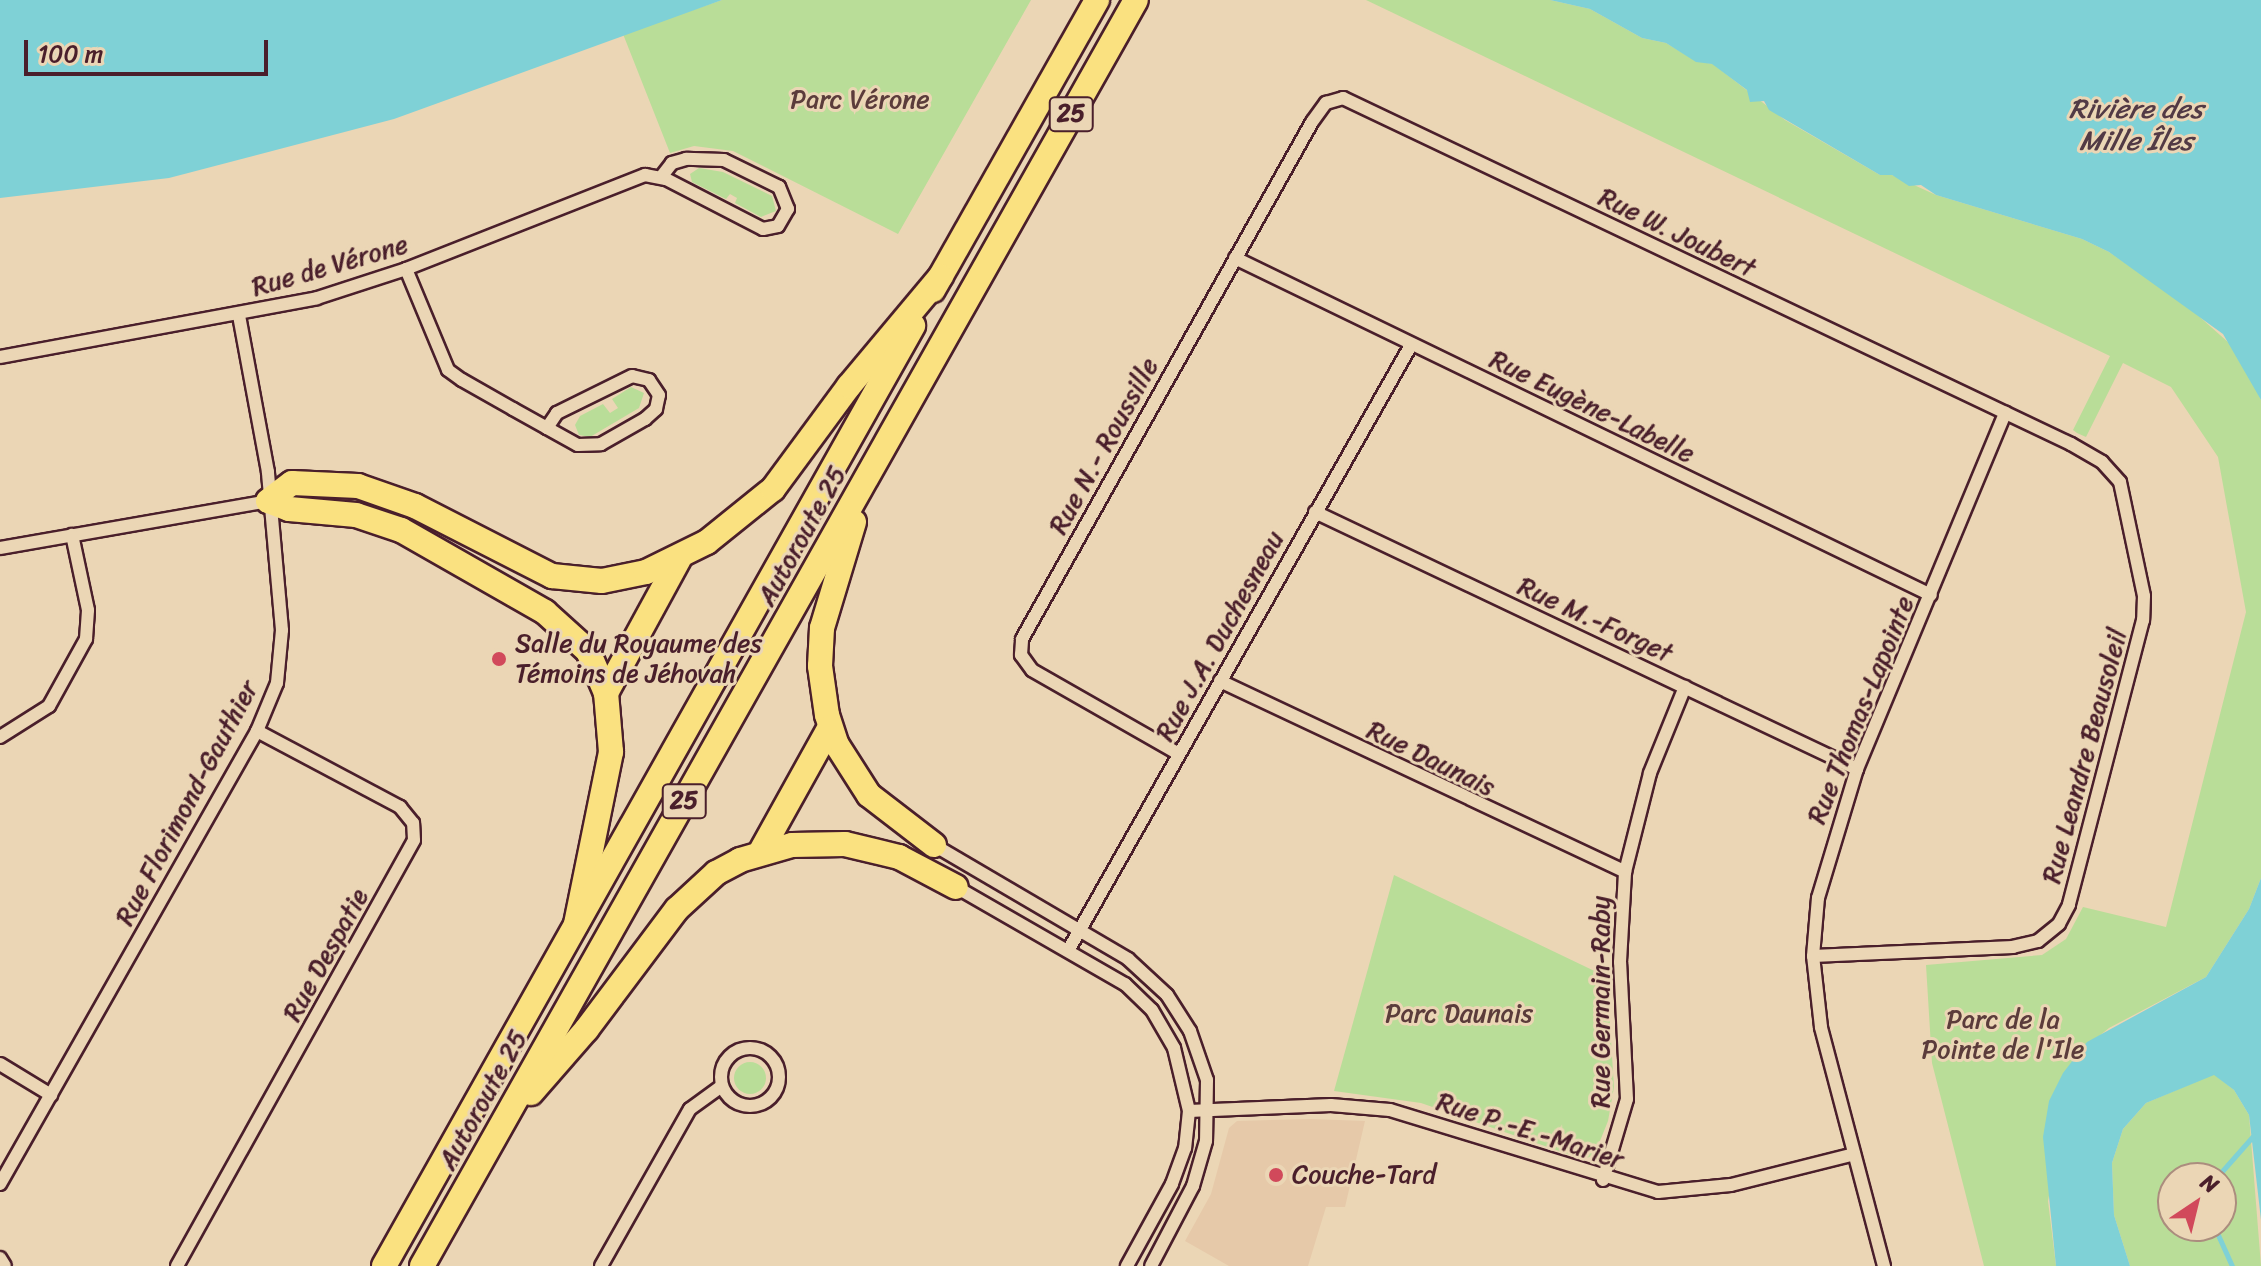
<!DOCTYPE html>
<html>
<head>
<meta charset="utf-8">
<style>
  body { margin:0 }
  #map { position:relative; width:2261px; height:1266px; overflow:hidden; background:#ebd6b5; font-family:Sriracha,sans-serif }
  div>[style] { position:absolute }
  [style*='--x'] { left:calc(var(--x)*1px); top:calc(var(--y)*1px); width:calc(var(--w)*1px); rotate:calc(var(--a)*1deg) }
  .built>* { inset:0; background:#e6c9a9 }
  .green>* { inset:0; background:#b9dd98 }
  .round { border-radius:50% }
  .water>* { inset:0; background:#7fd1d6 }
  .stream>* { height:5px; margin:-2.5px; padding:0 2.5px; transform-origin:2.5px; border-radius:2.5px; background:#7fd1d6 }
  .roads { filter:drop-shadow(2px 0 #4a1f2b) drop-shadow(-2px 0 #4a1f2b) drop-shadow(0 2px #4a1f2b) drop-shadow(0 -2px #4a1f2b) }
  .street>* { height:12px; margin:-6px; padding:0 6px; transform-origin:6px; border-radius:6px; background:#ebd6b5 }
  .street>.ring { margin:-6px; padding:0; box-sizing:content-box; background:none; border:12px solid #ebd6b5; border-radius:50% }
  .highway>* { height:24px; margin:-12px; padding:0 12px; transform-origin:12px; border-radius:12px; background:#fae180 }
  .dots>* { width:22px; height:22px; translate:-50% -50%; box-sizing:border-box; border:4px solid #ebd6b5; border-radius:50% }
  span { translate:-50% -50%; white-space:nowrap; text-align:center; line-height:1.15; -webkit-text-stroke:6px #ebd6b5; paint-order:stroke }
  .shield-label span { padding:2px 6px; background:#ebd6b5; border:2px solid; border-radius:6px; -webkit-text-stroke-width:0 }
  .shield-label { font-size:24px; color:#4a1f2b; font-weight:700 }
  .park-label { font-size:26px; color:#5b3c3b }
  .street-label { font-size:26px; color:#4a1f2b }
  .poi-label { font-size:26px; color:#4a1f2b }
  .left { translate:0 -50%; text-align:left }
  .water-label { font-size:28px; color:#523a45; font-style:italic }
  .north { position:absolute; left:2157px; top:1162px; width:80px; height:80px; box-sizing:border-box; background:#ebd6b5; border:2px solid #ab8d7e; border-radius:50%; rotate:35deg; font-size:22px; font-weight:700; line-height:32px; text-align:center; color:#4a1f2b }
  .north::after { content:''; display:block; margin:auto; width:28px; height:36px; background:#d1495b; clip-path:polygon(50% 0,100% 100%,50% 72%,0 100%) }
  .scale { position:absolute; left:24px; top:40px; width:244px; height:36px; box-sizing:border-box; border:4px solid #4a1f2b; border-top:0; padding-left:10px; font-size:24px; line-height:28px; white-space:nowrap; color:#4a1f2b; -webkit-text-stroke:6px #ebd6b5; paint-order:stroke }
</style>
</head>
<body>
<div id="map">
  <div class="built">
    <i style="clip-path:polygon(1310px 1119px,1365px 1121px,1345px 1207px,1326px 1207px,1308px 1266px,1229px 1266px,1185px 1241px,1211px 1194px,1229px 1128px,1237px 1121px)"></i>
  </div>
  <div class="green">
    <i style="clip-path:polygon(722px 0,1031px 0,898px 234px,733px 151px,694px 146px,670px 153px,623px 34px)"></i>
    <i style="clip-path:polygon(1366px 0,1550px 0,1590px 9px,1642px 38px,1666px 43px,1696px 61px,1713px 64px,1785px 120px,1880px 175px,1892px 175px,1936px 195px,2082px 239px,2109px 252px,2184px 303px,2238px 351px,2261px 400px,2261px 878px,2249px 909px,2206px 977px,2109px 1028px,2075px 1056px,2048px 1201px,2056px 1266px,1984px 1266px,1932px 1063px,1926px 965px,2042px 955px,2066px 939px,2083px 907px,2166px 927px,2246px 612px,2218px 457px,2171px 387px,2123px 363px,2086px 437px,2077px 433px,2073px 430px,2110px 356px)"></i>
    <i style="clip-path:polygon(699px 168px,723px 172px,772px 196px,776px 211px,761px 217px,735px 203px,737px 198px,730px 194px,726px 199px,692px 182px,690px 174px)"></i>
    <i style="clip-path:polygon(631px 387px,644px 393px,639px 408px,590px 437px,579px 435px,575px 425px,580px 416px,603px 404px,610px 413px,618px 408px,612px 399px)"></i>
    <i style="clip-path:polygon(1394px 875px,1607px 977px,1614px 1087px,1608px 1121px,1594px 1156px,1582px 1159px,1421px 1103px,1334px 1091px)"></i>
    <i class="round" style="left:734px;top:1062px;width:32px;height:32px"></i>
    <i style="clip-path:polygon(evenodd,2214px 1074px,2234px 1090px,2249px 1115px,2261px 1266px,2130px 1266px,2114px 1215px,2112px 1163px,2123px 1129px,2146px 1103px,2214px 1074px,2173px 1178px,2221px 1178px,2221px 1226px,2173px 1226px,2173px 1178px)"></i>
  </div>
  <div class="water">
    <i style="clip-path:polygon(0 0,722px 0,394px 119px,169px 178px,0 198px)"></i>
    <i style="clip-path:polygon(1550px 0,2261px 0,2261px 400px,2223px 334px,2109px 252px,2082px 239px,1936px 195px,1921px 185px,1909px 186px,1892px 175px,1880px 175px,1769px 110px,1764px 101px,1750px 102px,1747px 90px,1712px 64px,1696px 62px,1666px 43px,1642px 38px,1590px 9px)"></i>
    <i style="clip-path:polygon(2261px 878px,2261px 1220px,2249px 1115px,2234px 1090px,2214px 1075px,2146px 1103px,2123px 1129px,2112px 1163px,2114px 1215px,2130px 1266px,2056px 1266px,2043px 1137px,2049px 1101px,2063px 1073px,2087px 1042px,2206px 977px,2249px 909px)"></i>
  </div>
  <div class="stream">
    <i style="--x:2216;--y:1178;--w:56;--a:-48.6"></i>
    <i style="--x:2214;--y:1226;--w:44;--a:65.8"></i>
  </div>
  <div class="roads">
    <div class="street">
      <i style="--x:1235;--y:258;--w:773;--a:25.84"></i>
      <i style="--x:406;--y:269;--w:109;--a:67.4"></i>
      <i style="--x:448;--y:370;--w:17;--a:36"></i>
      <i style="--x:462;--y:380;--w:59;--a:29.6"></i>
      <i style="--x:513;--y:409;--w:39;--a:29"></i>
      <i style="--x:547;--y:428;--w:35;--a:29"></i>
      <i style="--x:578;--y:445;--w:23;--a:-2"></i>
      <i style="--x:601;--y:444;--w:51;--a:-29.6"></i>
      <i style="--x:645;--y:419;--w:15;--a:-42"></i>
      <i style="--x:656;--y:409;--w:14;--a:-78"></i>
      <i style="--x:659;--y:395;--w:18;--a:-124"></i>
      <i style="--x:649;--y:380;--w:17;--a:-167"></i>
      <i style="--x:632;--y:376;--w:84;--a:153.7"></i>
      <i style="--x:557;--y:413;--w:18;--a:124"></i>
      <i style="--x:0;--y:357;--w:322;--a:-10.5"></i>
      <i style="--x:317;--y:298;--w:94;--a:-18"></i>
      <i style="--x:406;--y:269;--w:257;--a:-21.5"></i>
      <i style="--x:645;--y:175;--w:21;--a:11"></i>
      <i style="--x:666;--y:179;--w:109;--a:27.3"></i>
      <i style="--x:763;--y:229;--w:15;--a:-11"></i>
      <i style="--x:778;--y:226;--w:20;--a:-60"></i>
      <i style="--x:788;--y:209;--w:24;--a:-112"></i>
      <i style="--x:779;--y:187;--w:61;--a:-153.9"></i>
      <i style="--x:724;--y:160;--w:38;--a:-178"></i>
      <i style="--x:686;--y:159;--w:15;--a:164"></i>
      <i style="--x:672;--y:163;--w:18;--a:128"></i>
      <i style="--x:1315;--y:512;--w:600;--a:25.37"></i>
      <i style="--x:0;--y:548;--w:272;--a:-9.9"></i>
      <i style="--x:1220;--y:681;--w:448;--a:25.2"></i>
      <i style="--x:0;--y:737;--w:58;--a:-32.3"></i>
      <i style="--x:49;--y:706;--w:77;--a:-61.1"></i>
      <i style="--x:86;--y:639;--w:29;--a:-86"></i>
      <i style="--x:88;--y:610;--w:77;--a:-102"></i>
      <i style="--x:1179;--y:754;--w:169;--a:-150.3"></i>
      <i style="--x:1032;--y:670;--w:19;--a:-126"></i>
      <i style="--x:1021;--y:655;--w:16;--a:-86"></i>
      <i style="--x:1022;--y:639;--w:593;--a:-60.71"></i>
      <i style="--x:1312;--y:122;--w:24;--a:-54"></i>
      <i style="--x:1326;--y:103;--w:18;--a:-16"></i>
      <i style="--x:1343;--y:98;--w:806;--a:25.42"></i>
      <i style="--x:2071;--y:444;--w:36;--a:30"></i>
      <i style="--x:2102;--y:462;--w:27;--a:48"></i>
      <i style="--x:2120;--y:482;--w:116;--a:78.1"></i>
      <i style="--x:2144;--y:596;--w:24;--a:92"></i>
      <i style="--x:2143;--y:620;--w:294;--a:104.6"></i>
      <i style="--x:2069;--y:905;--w:21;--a:118"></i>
      <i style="--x:2059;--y:924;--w:27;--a:141"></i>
      <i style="--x:2038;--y:941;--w:26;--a:167"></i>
      <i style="--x:2013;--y:947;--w:200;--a:177.4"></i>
      <i style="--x:934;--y:845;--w:225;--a:30.4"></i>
      <i style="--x:1128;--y:959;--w:53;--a:42.7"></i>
      <i style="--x:1167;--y:995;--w:43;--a:57.4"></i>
      <i style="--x:1190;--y:1031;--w:52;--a:70.9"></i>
      <i style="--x:1207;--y:1080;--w:61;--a:90.9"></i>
      <i style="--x:1206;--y:1141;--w:47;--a:106.1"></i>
      <i style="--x:1193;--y:1186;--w:90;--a:117.7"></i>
      <i style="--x:956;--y:887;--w:195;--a:29.9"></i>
      <i style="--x:1125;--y:984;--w:37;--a:44"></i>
      <i style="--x:1152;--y:1010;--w:44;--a:59.9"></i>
      <i style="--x:1174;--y:1048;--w:65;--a:76.6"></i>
      <i style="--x:1189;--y:1111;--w:37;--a:96"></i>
      <i style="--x:1185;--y:1148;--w:38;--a:110"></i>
      <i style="--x:1172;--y:1184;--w:94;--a:118.8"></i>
      <i style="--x:1069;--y:949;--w:694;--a:-60.48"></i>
      <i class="ring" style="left:721px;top:1048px;width:46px;height:46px"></i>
      <i style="--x:0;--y:1064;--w:60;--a:31.3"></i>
      <i style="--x:1189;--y:1111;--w:142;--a:-2.4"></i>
      <i style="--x:1331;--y:1105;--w:59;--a:4.8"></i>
      <i style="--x:1390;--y:1110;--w:280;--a:17"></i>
      <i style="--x:1658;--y:1192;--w:73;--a:-5.5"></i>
      <i style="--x:1731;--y:1185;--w:127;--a:-14.1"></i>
      <i style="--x:1603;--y:1180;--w:84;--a:-73.5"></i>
      <i style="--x:1627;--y:1099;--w:137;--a:-92.9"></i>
      <i style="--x:1620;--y:962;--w:90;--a:-86.8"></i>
      <i style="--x:1625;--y:872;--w:102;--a:-75.8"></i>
      <i style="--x:1650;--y:773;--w:93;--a:-67.9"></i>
      <i style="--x:0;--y:1184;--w:521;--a:-60.43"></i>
      <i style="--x:257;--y:731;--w:52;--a:-67.4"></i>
      <i style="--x:277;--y:683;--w:53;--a:-84.6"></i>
      <i style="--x:282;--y:630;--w:159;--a:-95.1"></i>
      <i style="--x:268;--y:472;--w:160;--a:-100.5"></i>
      <i style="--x:0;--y:1258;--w:9;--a:58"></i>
      <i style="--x:177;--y:1266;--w:487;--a:-60.9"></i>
      <i style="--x:414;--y:840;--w:17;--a:-93"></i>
      <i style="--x:413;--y:823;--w:21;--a:-129"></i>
      <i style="--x:400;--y:807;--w:162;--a:-152"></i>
      <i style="--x:601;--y:1266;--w:180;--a:-60.5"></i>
      <i style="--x:690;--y:1109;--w:39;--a:-36"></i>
      <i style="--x:1884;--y:1266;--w:247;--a:-104.8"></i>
      <i style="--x:1821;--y:1027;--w:71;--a:-96.4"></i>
      <i style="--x:1813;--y:956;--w:58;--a:-85.1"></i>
      <i style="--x:1818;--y:898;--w:135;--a:-73.2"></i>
      <i style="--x:1857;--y:769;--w:386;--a:-67.4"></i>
    </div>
    <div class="highway">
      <i style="--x:933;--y:290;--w:333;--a:-60.5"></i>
      <i style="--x:854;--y:522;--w:111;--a:106.8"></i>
      <i style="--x:822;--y:628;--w:38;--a:93"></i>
      <i style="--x:820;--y:666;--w:49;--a:81.9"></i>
      <i style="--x:827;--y:715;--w:32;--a:72"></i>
      <i style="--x:837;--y:745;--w:59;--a:57.4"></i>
      <i style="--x:869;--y:795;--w:82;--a:37.6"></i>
      <i style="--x:606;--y:693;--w:155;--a:-61.4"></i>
      <i style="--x:761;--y:851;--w:142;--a:-60.9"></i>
      <i style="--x:576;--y:924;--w:176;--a:-78.5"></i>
      <i style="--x:611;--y:752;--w:59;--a:-94.8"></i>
      <i style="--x:606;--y:693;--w:46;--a:-113.2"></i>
      <i style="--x:588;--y:651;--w:58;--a:-137.8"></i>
      <i style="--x:545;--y:612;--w:166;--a:-150.3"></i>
      <i style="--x:401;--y:530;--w:47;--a:-161.6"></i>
      <i style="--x:356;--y:515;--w:67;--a:-174.9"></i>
      <i style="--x:289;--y:509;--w:22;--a:-159"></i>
      <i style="--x:268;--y:501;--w:30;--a:-37"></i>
      <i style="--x:292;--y:483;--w:66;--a:2.6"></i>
      <i style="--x:358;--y:486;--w:60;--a:19.3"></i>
      <i style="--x:415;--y:506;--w:154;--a:27.1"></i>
      <i style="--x:552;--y:576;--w:50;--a:5.7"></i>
      <i style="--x:602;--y:581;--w:45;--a:-11.6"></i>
      <i style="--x:646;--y:572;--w:68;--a:-26.2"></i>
      <i style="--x:707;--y:542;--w:85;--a:-38.8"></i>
      <i style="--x:773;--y:489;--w:128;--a:-53.6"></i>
      <i style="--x:849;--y:386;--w:143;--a:-50.1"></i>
      <i style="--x:531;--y:1093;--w:84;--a:-48.9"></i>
      <i style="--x:586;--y:1030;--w:151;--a:-53.1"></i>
      <i style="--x:677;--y:909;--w:53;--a:-42.7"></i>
      <i style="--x:716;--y:873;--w:27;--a:-28"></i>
      <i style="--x:740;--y:860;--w:54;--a:-16.1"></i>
      <i style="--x:792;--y:845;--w:53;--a:-1.1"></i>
      <i style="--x:845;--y:844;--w:56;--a:13.5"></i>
      <i style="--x:899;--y:857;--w:64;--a:27.8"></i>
      <i style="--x:384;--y:1266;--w:1079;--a:-60.63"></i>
      <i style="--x:422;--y:1266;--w:1453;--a:-60.58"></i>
    </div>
  </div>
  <div class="dots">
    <i style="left:499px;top:659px;background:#d1495b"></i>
    <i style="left:1276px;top:1175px;background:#d1495b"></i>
  </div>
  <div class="shield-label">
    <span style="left:1071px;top:114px">25</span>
    <span style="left:684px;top:801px">25</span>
  </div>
  <div class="park-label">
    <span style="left:860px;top:100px">Parc Vérone</span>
    <span style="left:1459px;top:1014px">Parc Daunais</span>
    <span style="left:2003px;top:1035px">Parc de la<br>Pointe de l'Ile</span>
  </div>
  <div class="street-label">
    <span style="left:1677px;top:233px;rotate:26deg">Rue W. Joubert</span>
    <span style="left:330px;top:266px;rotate:-16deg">Rue de Vérone</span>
    <span style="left:1592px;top:407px;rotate:26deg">Rue Eugène-Labelle</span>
    <span style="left:1104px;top:446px;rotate:-61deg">Rue N.- Roussille</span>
    <span style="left:802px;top:536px;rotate:-61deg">Autoroute 25</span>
    <span style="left:1595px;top:620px;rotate:25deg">Rue M.-Forget</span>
    <span style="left:1220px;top:636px;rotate:-61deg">Rue J.A. Duchesneau</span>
    <span style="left:1861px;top:710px;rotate:-68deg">Rue Thomas-Lapointe</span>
    <span style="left:2085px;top:756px;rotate:-75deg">Rue Leandre Beausoleil</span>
    <span style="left:1431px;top:759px;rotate:26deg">Rue Daunais</span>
    <span style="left:187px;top:803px;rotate:-62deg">Rue Florimond-Gauthier</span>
    <span style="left:326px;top:955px;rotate:-61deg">Rue Despatie</span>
    <span style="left:1601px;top:1002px;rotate:-90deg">Rue Germain-Raby</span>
    <span style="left:483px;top:1100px;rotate:-61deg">Autoroute 25</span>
    <span style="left:1530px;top:1131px;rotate:18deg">Rue P.-E.-Marier</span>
  </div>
  <div class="poi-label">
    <span class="left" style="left:515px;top:659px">Salle du Royaume des<br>Témoins de Jéhovah</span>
    <span class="left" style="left:1292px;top:1175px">Couche-Tard</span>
  </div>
  <div class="water-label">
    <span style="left:2136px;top:125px">Rivière des<br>Mille Îles</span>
  </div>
  <div class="north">N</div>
  <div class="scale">100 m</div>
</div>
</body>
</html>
